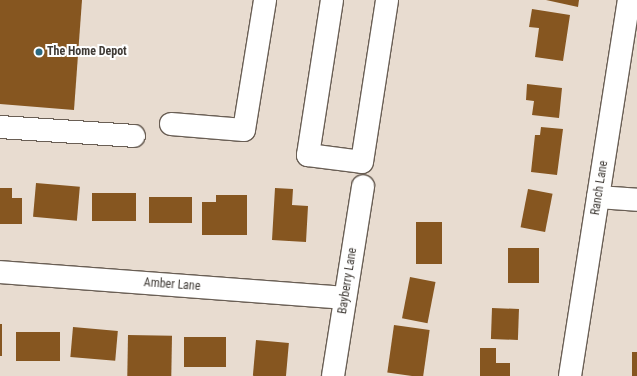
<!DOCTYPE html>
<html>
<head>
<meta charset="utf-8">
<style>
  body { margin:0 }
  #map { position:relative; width:637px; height:376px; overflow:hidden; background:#e8dcd0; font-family:"Roboto Condensed",sans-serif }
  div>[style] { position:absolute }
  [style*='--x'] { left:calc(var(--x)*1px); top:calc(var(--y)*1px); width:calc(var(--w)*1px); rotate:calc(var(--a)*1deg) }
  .building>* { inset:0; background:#865620; transform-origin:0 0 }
  .roads { filter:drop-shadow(1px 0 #6a5f55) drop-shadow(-1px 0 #6a5f55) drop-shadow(0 1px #6a5f55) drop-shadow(0 -1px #6a5f55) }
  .minor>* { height:22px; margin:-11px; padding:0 11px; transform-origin:11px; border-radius:11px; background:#fff }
  .dots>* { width:11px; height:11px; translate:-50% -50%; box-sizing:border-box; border:2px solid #fff; border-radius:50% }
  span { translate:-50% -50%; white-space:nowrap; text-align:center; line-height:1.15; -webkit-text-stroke:4px #fff; paint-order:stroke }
  .poi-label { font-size:12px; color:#3f3a35; font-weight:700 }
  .left { translate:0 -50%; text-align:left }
  .street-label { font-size:12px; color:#3f3a35 }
</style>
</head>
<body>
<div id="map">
  <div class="building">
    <i style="clip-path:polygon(0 0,82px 0,74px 110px,0 104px)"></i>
    <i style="clip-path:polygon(546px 0,579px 0,578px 7px)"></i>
    <i style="clip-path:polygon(532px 9px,570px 15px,563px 61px,535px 57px,539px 28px,529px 27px)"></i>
    <i style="clip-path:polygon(527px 84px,562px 88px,559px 118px,532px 115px,534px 101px,526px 100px)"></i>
    <i style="clip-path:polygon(541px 127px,563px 129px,557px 175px,531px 172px,535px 135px,540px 135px)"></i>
    <i style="left:36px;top:183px;width:44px;height:34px;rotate:5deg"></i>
    <i style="clip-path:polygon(0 188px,12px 188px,12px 198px,22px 198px,22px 224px,0 224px)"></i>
    <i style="clip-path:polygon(275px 188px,293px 189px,292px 205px,308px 206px,306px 242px,272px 240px)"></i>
    <i style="left:528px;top:189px;width:25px;height:39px;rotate:11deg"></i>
    <i style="left:92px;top:193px;width:44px;height:28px"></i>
    <i style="clip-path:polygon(216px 195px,247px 195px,247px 235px,202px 235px,202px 202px,216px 202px)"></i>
    <i style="left:149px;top:197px;width:43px;height:26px"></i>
    <i style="left:416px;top:222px;width:26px;height:42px"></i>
    <i style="left:508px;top:248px;width:31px;height:35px"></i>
    <i style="left:410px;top:277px;width:26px;height:42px;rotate:11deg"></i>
    <i style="left:492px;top:308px;width:27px;height:31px;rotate:2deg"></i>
    <i style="left:0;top:324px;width:2px;height:32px"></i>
    <i style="left:394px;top:325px;width:36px;height:48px;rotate:8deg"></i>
    <i style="left:73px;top:327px;width:45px;height:30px;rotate:5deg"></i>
    <i style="left:16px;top:332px;width:44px;height:29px"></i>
    <i style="left:128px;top:335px;width:44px;height:41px;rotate:1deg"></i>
    <i style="left:184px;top:337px;width:42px;height:30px"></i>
    <i style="left:256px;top:340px;width:33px;height:36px;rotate:5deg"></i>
    <i style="clip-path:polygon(480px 348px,496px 348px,496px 363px,510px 363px,510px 376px,480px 376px)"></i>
    <i style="left:632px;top:352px;width:5px;height:24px"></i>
  </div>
  <div class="roads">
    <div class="minor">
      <i style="--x:332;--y:0;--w:157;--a:98.8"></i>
      <i style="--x:308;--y:155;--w:54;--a:7.4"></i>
      <i style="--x:362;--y:162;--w:164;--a:-81.2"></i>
      <i style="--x:171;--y:124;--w:73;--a:4.7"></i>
      <i style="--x:244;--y:130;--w:132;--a:-80.8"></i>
      <i style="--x:0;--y:127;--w:134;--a:3.8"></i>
      <i style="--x:598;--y:197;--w:39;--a:4"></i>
      <i style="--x:0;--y:272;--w:346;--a:4.3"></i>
      <i style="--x:333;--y:376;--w:192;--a:-81"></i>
      <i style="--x:570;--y:376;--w:381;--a:-81.1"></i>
    </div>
  </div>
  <div class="dots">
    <i style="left:39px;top:52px;background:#2b687f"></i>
  </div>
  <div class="poi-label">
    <span class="left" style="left:47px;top:52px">The Home Depot</span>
  </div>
  <div class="street-label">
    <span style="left:600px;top:188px;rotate:-81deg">Ranch Lane</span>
    <span style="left:348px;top:281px;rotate:-81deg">Bayberry Lane</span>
    <span style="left:172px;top:285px;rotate:4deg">Amber Lane</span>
  </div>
</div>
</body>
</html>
